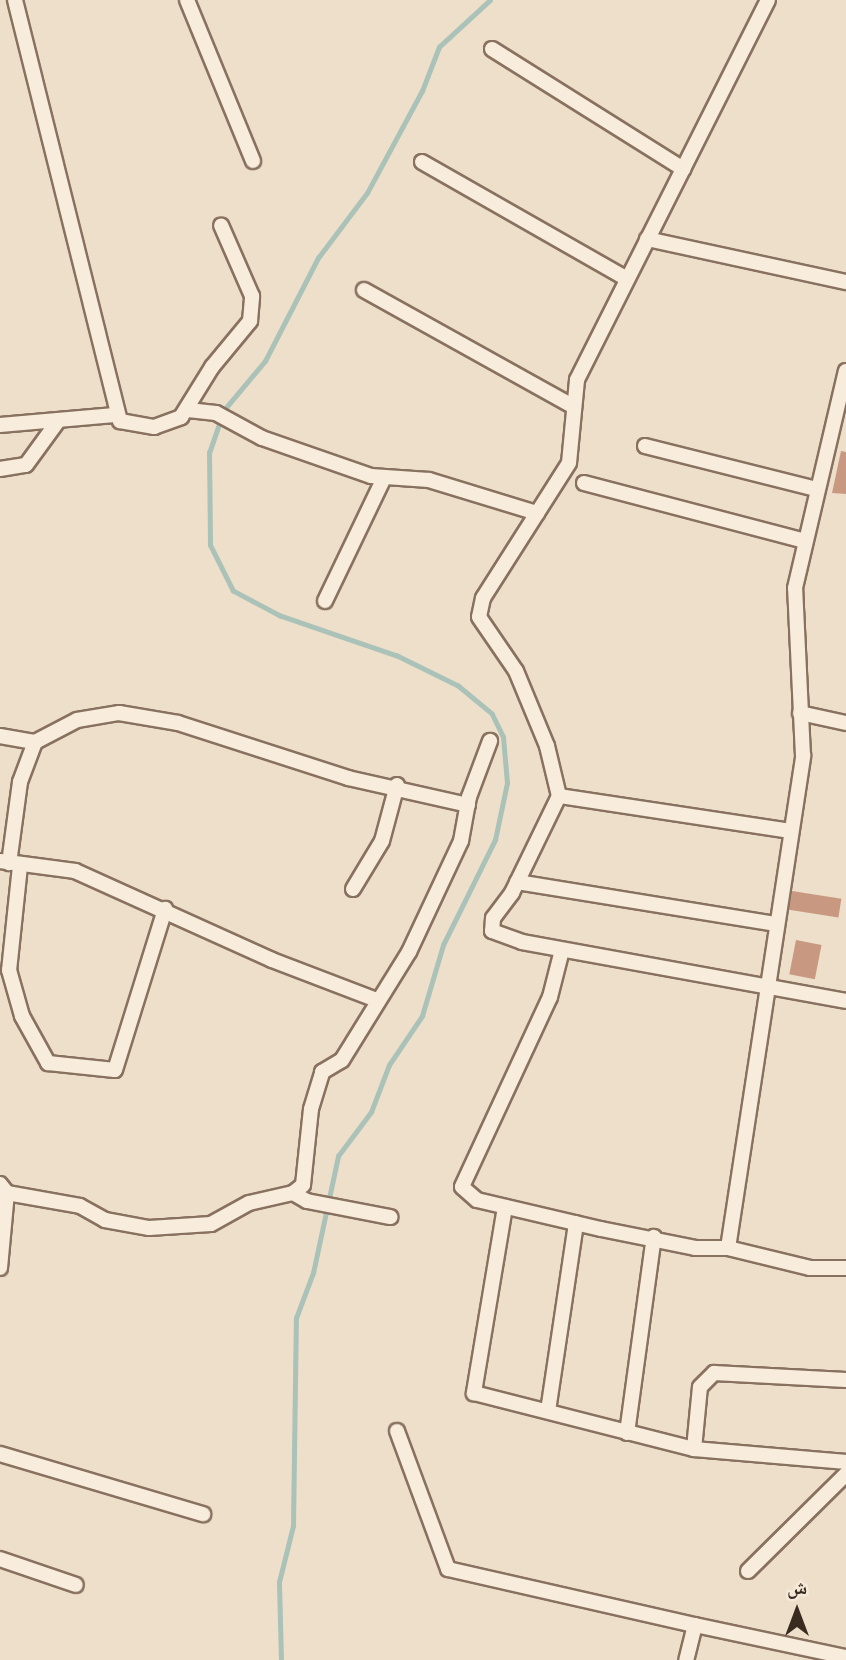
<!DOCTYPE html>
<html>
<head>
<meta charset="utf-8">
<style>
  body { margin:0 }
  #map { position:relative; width:846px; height:1660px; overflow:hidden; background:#eddfca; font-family:Georgia,"Noto Naskh Arabic",serif }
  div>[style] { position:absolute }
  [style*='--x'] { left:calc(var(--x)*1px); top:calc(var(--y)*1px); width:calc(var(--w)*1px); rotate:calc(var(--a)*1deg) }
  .stream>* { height:4.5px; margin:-2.25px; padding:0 2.25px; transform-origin:2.25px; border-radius:2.25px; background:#aac2b8 }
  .building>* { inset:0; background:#c99881; transform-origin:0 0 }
  .roads { filter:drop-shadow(2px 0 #89715f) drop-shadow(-2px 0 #89715f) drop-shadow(0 2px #89715f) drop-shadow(0 -2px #89715f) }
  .minor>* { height:14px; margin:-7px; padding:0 7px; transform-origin:7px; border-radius:7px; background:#f8eddd }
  span { translate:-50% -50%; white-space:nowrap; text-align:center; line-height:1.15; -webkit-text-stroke:6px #f5ead9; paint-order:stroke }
  .north { position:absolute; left:762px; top:1576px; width:70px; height:70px; -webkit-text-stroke:5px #f5ead9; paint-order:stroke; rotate:0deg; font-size:19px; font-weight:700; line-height:28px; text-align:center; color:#3a2b21 }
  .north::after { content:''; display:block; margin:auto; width:24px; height:32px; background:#3a2b21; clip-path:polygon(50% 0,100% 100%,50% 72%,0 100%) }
</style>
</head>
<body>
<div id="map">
  <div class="stream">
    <i style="--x:281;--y:1660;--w:78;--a:-91.5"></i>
    <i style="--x:279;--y:1582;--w:58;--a:-76"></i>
    <i style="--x:293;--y:1526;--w:208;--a:-89.2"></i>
    <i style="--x:296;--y:1318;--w:48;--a:-69.3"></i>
    <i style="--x:313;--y:1273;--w:120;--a:-77.9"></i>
    <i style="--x:338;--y:1156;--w:55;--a:-53.1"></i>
    <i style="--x:371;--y:1112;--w:50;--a:-69"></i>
    <i style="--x:389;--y:1065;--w:59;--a:-56"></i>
    <i style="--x:422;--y:1016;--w:74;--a:-73.5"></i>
    <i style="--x:443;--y:945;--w:117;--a:-63.7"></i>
    <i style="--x:495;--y:840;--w:58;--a:-78.1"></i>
    <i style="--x:507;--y:783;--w:46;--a:-95"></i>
    <i style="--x:503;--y:737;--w:25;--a:-116"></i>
    <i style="--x:492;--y:714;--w:44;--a:-140.5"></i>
    <i style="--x:458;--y:686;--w:68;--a:-153.8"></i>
    <i style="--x:397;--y:656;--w:124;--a:-161.1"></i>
    <i style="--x:280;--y:616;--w:53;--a:-152"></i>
    <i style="--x:233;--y:591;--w:51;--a:-116.6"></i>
    <i style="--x:210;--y:545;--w:92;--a:-90.6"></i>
    <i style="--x:209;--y:453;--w:46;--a:-70.8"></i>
    <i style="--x:224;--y:410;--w:64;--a:-50.1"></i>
    <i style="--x:265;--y:361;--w:116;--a:-62.8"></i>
    <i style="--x:318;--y:258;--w:81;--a:-53"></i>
    <i style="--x:367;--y:193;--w:116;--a:-61.7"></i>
    <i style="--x:422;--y:91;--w:47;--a:-68.9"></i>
    <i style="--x:439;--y:47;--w:69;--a:-42.7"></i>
  </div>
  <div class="building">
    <i style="clip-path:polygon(841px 451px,846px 452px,846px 494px,832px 493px)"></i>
    <i style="left:792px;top:891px;width:50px;height:19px;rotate:9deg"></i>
    <i style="left:796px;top:940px;width:26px;height:35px;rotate:11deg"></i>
  </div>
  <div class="roads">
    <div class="minor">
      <i style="--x:15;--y:0;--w:434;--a:76"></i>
      <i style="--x:120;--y:421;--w:35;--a:10"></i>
      <i style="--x:154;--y:427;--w:29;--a:-20"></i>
      <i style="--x:181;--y:417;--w:59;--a:-58.2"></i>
      <i style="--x:212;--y:367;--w:60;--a:-50.4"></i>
      <i style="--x:250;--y:321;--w:25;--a:-85"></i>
      <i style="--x:252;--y:296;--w:77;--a:-113.6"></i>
      <i style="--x:187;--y:0;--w:174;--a:67.7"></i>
      <i style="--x:768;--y:0;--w:425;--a:116.7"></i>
      <i style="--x:577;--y:380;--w:83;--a:95.5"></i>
      <i style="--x:569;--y:463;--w:160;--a:122.5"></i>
      <i style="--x:483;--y:598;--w:19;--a:102"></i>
      <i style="--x:479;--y:617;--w:65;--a:55.6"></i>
      <i style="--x:516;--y:671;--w:81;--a:67.5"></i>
      <i style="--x:547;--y:746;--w:51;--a:76.5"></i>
      <i style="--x:559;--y:796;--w:108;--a:115.9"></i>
      <i style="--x:512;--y:893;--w:31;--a:127"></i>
      <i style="--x:493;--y:918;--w:13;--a:94"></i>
      <i style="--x:492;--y:931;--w:32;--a:20"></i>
      <i style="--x:522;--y:942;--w:329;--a:10.3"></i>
      <i style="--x:492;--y:49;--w:226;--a:32.1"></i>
      <i style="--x:422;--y:162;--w:236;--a:29.7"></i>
      <i style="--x:647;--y:239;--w:204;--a:12.2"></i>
      <i style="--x:364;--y:290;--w:240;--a:29.1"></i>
      <i style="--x:188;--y:410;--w:28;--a:6"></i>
      <i style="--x:216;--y:413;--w:52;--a:28.5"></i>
      <i style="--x:262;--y:438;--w:115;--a:19.2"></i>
      <i style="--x:371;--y:476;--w:58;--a:3.9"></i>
      <i style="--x:429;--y:480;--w:113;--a:17"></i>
      <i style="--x:0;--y:425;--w:115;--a:-5"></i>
      <i style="--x:645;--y:446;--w:176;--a:14.1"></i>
      <i style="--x:0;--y:469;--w:26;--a:-9"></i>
      <i style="--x:26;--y:465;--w:54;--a:-54"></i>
      <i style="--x:584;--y:483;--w:228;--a:14.7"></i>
      <i style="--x:325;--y:601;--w:136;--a:-64.4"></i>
      <i style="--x:800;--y:713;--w:47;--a:12.3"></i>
      <i style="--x:0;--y:736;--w:36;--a:10"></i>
      <i style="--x:35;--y:742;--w:43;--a:110.6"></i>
      <i style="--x:20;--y:782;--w:82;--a:97.7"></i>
      <i style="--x:35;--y:742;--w:47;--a:-27.6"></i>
      <i style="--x:77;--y:720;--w:43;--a:-9.5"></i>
      <i style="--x:119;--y:713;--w:60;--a:9.6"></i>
      <i style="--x:178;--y:723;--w:179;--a:17.9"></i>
      <i style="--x:348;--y:778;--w:123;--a:12.7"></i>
      <i style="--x:559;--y:796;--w:234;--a:8.6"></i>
      <i style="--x:0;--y:861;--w:76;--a:7.6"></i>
      <i style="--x:75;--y:871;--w:216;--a:24.3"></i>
      <i style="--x:272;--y:960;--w:112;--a:20.9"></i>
      <i style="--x:20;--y:866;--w:105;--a:96"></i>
      <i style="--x:9;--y:970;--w:48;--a:74.2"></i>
      <i style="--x:22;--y:1016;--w:54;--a:61"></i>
      <i style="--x:48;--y:1063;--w:67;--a:6"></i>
      <i style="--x:115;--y:1070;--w:169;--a:-72.7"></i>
      <i style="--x:517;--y:882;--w:263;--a:9.2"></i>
      <i style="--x:353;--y:889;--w:56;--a:-58.9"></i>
      <i style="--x:382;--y:841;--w:58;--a:-75"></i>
      <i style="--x:562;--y:950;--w:49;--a:104.3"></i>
      <i style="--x:550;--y:997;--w:209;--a:114.9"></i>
      <i style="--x:462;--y:1187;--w:20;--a:41"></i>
      <i style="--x:477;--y:1200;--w:127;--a:13.2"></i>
      <i style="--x:601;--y:1229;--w:96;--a:11.4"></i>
      <i style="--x:695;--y:1248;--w:33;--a:0"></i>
      <i style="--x:728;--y:1248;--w:84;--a:13.7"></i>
      <i style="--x:810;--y:1268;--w:36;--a:0"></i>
      <i style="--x:0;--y:1184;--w:11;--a:52"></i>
      <i style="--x:7;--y:1193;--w:74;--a:10.1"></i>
      <i style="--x:80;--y:1206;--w:29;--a:29"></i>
      <i style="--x:105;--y:1220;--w:45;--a:10.3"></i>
      <i style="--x:149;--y:1228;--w:62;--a:-3.7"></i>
      <i style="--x:211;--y:1224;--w:43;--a:-28.9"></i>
      <i style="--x:249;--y:1203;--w:45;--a:-12.8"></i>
      <i style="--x:293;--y:1193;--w:13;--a:-39"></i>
      <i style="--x:303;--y:1185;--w:76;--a:-84"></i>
      <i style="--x:311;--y:1109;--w:39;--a:-73"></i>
      <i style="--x:322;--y:1072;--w:23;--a:-31"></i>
      <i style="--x:342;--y:1060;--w:127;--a:-58.2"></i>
      <i style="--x:409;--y:952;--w:123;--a:-64.9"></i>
      <i style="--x:461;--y:841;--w:45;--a:-79.7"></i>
      <i style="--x:469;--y:797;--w:60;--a:-69.4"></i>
      <i style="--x:293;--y:1193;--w:16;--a:30"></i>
      <i style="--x:307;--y:1201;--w:85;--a:10.9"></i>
      <i style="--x:505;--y:1207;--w:189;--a:99.5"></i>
      <i style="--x:474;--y:1393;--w:227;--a:14.3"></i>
      <i style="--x:694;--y:1449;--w:153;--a:4.9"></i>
      <i style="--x:728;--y:1248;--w:498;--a:-81.3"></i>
      <i style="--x:803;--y:756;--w:168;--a:-92.7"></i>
      <i style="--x:795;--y:588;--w:223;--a:-76.8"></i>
      <i style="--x:0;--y:1268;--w:75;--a:-84.7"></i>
      <i style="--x:548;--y:1411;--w:190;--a:-81.5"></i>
      <i style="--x:397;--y:1431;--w:147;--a:69.7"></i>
      <i style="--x:448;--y:1569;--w:253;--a:12.8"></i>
      <i style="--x:695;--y:1625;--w:36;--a:104"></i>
      <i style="--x:627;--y:1433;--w:198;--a:-82.2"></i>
      <i style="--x:694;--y:1449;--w:62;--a:-84.5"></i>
      <i style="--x:700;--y:1387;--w:20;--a:-45"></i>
      <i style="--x:714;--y:1373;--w:132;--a:3"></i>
      <i style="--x:0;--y:1454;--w:212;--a:16.5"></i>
      <i style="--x:0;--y:1559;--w:80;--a:18.9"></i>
      <i style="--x:748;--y:1571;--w:138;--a:-44.7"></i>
      <i style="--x:695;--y:1625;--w:154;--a:12"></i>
    </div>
  </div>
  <div class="north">ش</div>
</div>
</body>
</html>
